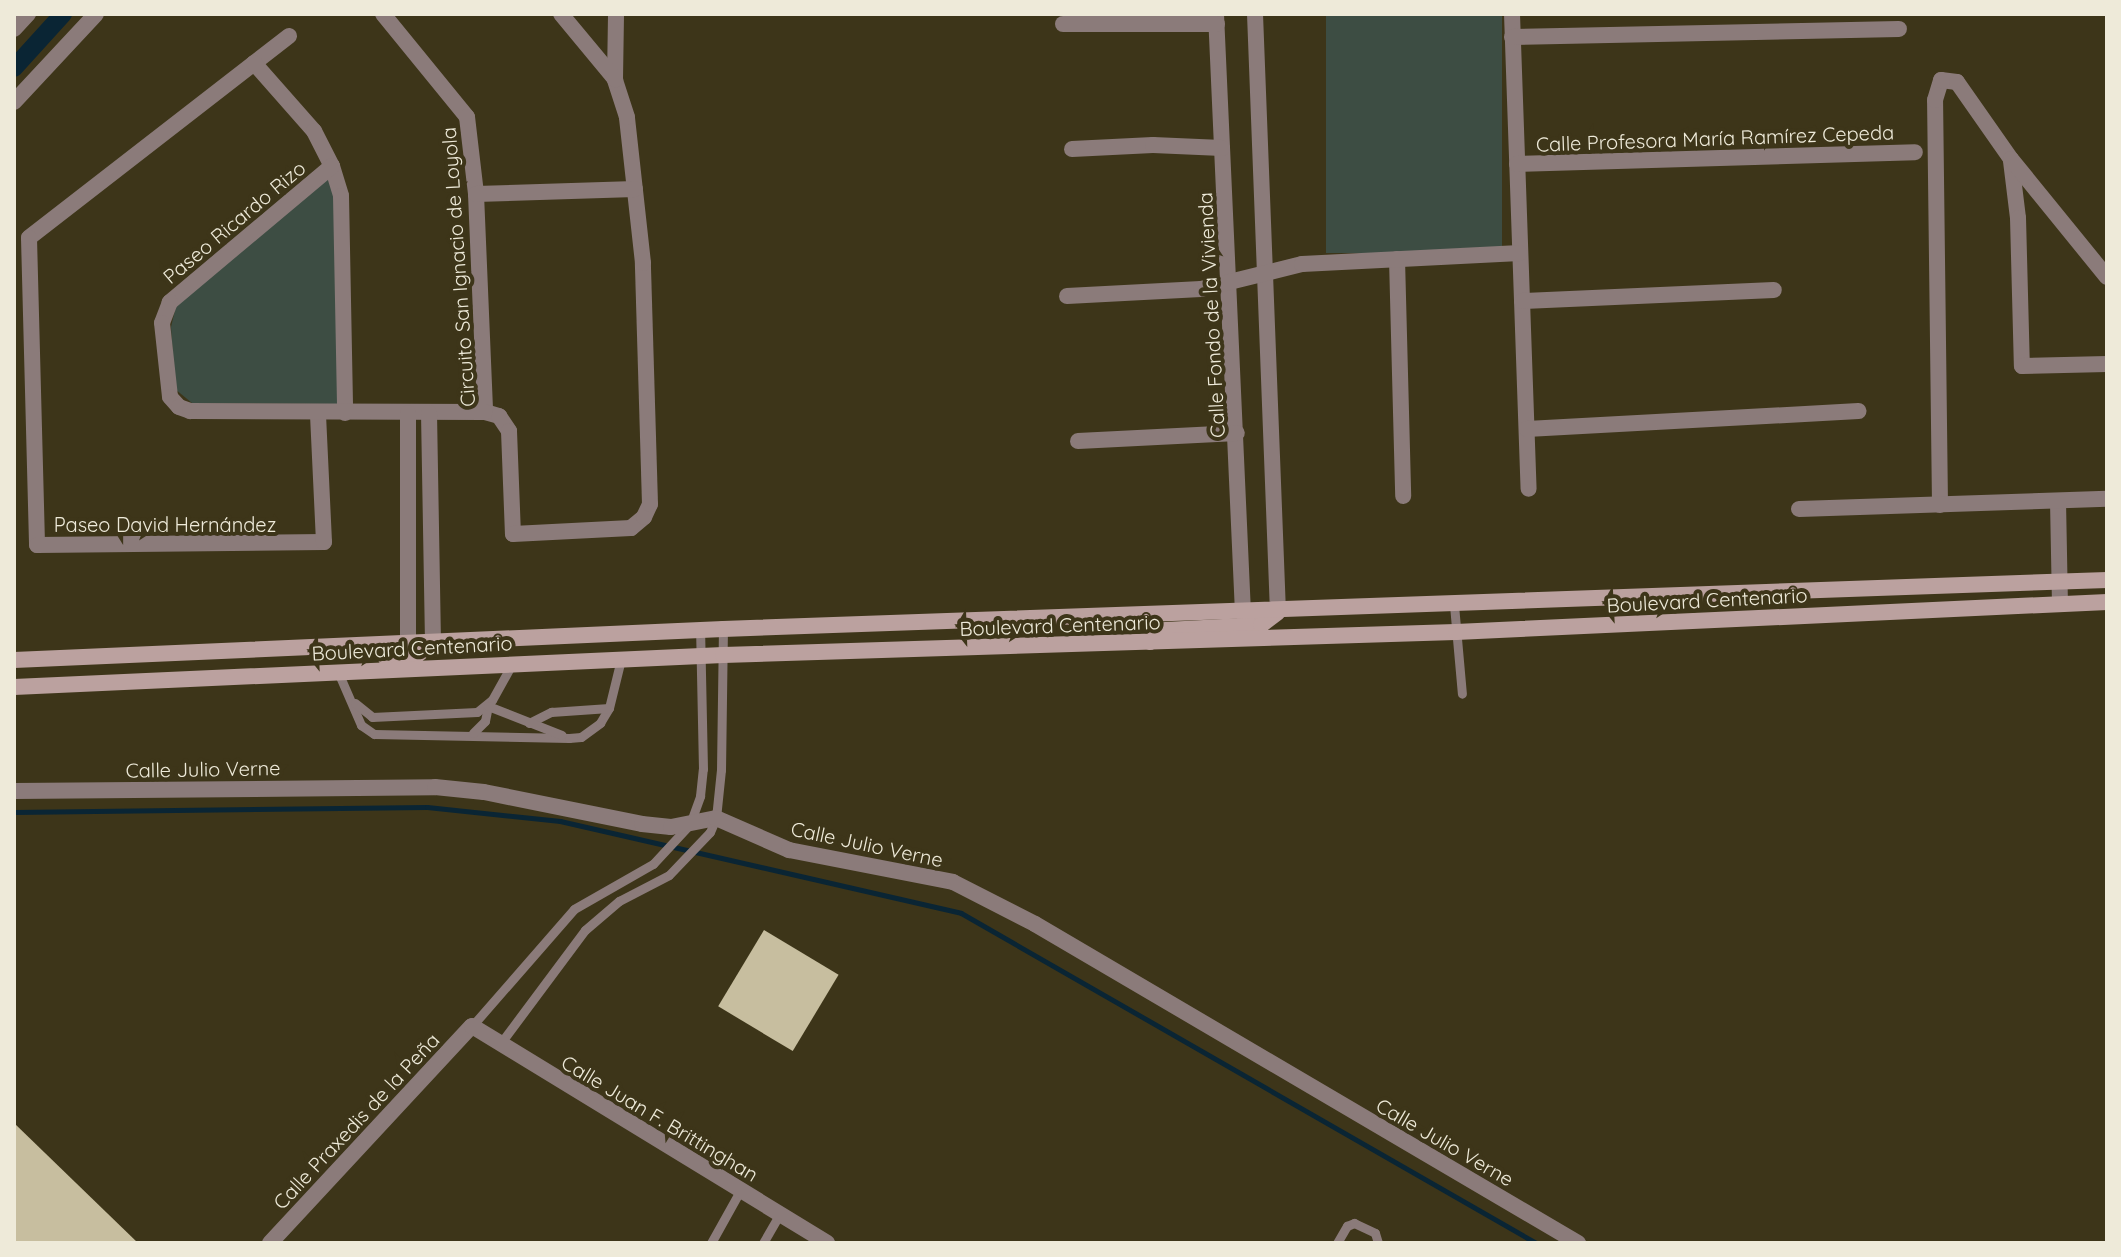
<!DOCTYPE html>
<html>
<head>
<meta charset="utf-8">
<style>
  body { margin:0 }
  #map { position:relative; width:2121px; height:1257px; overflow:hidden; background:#3d3519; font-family:Quicksand,sans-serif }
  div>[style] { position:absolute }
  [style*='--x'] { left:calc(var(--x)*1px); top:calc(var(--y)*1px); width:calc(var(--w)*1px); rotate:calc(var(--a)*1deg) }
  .green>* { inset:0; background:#3d4d43; transform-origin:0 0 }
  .stream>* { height:5px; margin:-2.5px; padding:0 2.5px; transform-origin:2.5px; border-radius:2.5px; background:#0a2534 }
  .canal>* { height:18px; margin:-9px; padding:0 9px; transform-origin:9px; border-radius:9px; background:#0a2534 }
  .building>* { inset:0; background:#c7be9f; transform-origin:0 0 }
  .lane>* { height:9px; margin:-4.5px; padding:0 4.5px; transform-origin:4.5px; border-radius:4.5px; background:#8b7b7a }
  .street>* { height:16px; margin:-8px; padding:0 8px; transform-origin:8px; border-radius:8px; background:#8b7b7a }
  .secondary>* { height:16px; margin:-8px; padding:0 8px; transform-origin:8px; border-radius:8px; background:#bba19f }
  span { translate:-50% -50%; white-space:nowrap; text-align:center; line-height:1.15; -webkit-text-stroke:8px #3d3519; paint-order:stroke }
  .street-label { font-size:20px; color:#eeead9 }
  .frame { position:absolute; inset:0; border:16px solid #eeead9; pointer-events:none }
</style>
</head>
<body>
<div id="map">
  <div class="green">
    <i style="left:1326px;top:14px;width:176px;height:239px"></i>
    <i style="clip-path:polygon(330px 176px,336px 198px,338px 404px,192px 403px,175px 389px,171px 327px,176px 306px)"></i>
  </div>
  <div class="stream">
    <i style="--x:14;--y:812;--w:413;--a:-0.7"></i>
    <i style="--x:427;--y:807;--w:134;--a:6"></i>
    <i style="--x:560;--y:821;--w:411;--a:12.9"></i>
    <i style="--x:961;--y:913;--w:663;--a:29.85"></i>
  </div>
  <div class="canal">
    <i style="--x:14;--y:68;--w:73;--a:-47.8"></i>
  </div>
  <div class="building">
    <i style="left:764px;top:930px;width:87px;height:89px;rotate:31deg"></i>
    <i style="clip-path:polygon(14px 1123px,138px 1243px,14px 1243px)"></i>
  </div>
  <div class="lane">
    <i style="--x:1454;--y:605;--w:89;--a:84.9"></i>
    <i style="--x:338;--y:672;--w:58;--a:66.5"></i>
    <i style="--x:361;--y:725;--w:16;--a:35"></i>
    <i style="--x:374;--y:734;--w:195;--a:1.2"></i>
    <i style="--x:569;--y:738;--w:12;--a:-5"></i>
    <i style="--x:581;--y:737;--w:24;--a:-36"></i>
    <i style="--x:600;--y:723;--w:17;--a:-59"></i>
    <i style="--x:609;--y:708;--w:50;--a:-76.2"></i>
    <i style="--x:355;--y:703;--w:22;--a:39"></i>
    <i style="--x:372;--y:717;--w:105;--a:-2.7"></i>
    <i style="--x:477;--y:712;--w:19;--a:-39"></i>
    <i style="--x:492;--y:700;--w:41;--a:-60.9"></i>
    <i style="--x:529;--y:723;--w:25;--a:-27"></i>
    <i style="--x:551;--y:712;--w:58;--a:-3.9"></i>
    <i style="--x:473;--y:733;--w:17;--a:-45"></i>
    <i style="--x:485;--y:721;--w:15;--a:-79"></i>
    <i style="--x:488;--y:706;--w:79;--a:21.4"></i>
    <i style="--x:472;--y:1026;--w:155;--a:-48.9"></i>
    <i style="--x:574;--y:909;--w:91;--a:-29.7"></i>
    <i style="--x:653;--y:864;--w:54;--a:-47.2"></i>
    <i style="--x:690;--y:824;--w:30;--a:-70"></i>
    <i style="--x:700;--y:796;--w:27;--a:-84"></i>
    <i style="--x:703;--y:769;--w:139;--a:-91.2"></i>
    <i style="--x:500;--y:1044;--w:142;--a:-53.3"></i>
    <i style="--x:585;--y:930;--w:45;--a:-40.5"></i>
    <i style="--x:619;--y:901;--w:56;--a:-27.5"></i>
    <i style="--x:669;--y:875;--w:59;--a:-46.4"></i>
    <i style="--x:710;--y:832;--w:15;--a:-67"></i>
    <i style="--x:716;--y:818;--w:48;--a:-84.1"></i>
    <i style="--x:721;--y:770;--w:141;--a:-89.2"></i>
    <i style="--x:711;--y:1243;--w:60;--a:-60.9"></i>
    <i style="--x:763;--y:1243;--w:32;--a:-60"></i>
    <i style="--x:1337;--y:1243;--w:20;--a:-60"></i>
    <i style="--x:1347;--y:1226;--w:8;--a:-23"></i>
    <i style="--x:1354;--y:1223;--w:23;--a:25"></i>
    <i style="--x:1375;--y:1233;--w:10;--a:73"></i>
  </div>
  <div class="street">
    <i style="--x:383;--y:14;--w:133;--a:50.8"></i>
    <i style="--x:467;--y:117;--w:78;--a:83.3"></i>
    <i style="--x:476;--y:194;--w:218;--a:87.6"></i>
    <i style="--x:485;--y:412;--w:15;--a:16"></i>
    <i style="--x:499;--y:416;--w:18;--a:56"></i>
    <i style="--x:509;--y:431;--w:103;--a:87.8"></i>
    <i style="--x:513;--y:534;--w:118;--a:-2.9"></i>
    <i style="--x:631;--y:528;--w:17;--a:-40"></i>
    <i style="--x:644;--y:517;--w:14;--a:-65"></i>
    <i style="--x:650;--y:504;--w:241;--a:-91.7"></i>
    <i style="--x:643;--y:263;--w:147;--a:-96.3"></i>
    <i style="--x:627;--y:117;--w:40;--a:-108"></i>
    <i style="--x:615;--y:79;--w:65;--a:-89.1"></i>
    <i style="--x:561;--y:14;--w:85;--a:50.3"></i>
    <i style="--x:1216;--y:14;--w:600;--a:87.42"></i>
    <i style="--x:1255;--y:14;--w:598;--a:87.8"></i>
    <i style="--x:1512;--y:14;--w:475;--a:88"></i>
    <i style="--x:1063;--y:24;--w:154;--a:0"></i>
    <i style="--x:14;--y:29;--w:21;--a:-47"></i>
    <i style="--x:289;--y:36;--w:329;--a:142.2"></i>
    <i style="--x:29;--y:238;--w:307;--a:88.5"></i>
    <i style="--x:37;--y:545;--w:287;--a:-0.6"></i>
    <i style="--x:324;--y:542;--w:129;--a:-92.7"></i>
    <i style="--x:1512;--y:37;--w:387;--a:-1.2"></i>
    <i style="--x:254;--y:63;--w:91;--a:48.6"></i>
    <i style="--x:314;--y:131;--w:39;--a:63"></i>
    <i style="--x:332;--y:166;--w:31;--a:73"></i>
    <i style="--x:341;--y:196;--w:217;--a:88.9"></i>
    <i style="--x:14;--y:102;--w:120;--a:-47"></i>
    <i style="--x:1072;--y:149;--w:81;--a:-2.8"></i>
    <i style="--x:1153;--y:145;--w:69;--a:2.5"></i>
    <i style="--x:2011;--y:161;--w:57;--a:83"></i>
    <i style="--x:2018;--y:218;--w:148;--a:88.5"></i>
    <i style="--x:2022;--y:366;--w:85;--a:-1.3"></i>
    <i style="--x:1517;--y:164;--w:398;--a:-1.7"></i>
    <i style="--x:332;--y:166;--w:212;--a:140"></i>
    <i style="--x:170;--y:302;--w:22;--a:111"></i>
    <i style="--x:162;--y:323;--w:74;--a:83.8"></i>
    <i style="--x:170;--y:397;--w:13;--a:48"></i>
    <i style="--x:179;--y:407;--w:12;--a:20"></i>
    <i style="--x:190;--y:411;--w:295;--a:0.2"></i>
    <i style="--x:476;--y:194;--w:159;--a:-1.8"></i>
    <i style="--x:1397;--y:259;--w:237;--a:88.5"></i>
    <i style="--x:1067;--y:296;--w:134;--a:-3"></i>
    <i style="--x:1201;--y:289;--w:104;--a:-13.9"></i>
    <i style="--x:1302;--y:264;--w:218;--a:-2.9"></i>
    <i style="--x:1522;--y:301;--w:252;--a:-2.5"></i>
    <i style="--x:408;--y:413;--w:230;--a:90"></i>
    <i style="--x:429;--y:413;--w:229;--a:89"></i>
    <i style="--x:1527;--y:429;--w:332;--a:-3.1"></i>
    <i style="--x:1078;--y:441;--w:159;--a:-2.9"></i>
    <i style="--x:2058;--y:501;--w:103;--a:88.9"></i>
    <i style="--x:1940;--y:505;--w:405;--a:-90.7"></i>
    <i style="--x:1935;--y:100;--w:21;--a:-73"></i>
    <i style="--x:1941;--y:80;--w:16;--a:7"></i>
    <i style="--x:1957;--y:82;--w:94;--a:55"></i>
    <i style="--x:2011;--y:159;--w:152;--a:50.9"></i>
    <i style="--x:1799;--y:509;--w:308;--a:-1.9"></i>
    <i style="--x:14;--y:791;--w:421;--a:-0.5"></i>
    <i style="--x:435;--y:787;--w:49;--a:5.8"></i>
    <i style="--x:484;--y:792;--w:161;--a:11.4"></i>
    <i style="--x:642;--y:824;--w:29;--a:6"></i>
    <i style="--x:671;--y:827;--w:46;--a:-11.3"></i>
    <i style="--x:716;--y:818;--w:80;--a:23.7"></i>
    <i style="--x:789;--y:850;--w:167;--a:11"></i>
    <i style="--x:953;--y:882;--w:92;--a:27.1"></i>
    <i style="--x:1035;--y:924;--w:630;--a:30.43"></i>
    <i style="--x:270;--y:1243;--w:296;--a:-47.1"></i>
    <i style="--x:472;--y:1026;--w:416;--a:31.4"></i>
  </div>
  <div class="secondary">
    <i style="--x:1150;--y:642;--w:20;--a:-37"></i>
    <i style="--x:1166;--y:630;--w:95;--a:-3"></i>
    <i style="--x:1261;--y:625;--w:21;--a:-37"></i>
    <i style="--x:386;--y:658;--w:30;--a:-4"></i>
    <i style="--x:416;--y:656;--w:22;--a:-39"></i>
    <i style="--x:14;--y:660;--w:710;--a:-2.5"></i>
    <i style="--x:723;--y:629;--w:1385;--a:-2.03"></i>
    <i style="--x:14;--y:687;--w:710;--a:-2.58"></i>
    <i style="--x:723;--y:655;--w:733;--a:-1.8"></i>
    <i style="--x:1456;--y:632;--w:652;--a:-2.64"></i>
  </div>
  <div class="street-label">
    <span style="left:1715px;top:138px;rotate:-2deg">Calle Profesora María Ramírez Cepeda</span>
    <span style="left:234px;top:222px;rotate:-40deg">Paseo Ricardo Rizo</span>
    <span style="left:458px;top:267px;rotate:-94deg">Circuito San Ignacio de Loyola</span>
    <span style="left:1211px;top:315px;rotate:-93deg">Calle Fondo de la Vivienda</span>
    <span style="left:165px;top:524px">Paseo David Hernández</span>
    <span style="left:1707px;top:600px;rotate:-3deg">Boulevard Centenario</span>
    <span style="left:1060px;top:625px;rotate:-2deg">Boulevard Centenario</span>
    <span style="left:412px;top:648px;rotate:-3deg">Boulevard Centenario</span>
    <span style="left:203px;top:769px;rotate:-1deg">Calle Julio Verne</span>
    <span style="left:867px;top:844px;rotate:12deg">Calle Julio Verne</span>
    <span style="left:660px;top:1118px;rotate:31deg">Calle Juan F. Brittinghan</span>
    <span style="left:356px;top:1121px;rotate:-47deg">Calle Praxedis de la Peña</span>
    <span style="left:1445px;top:1142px;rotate:30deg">Calle Julio Verne</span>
  </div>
  <div class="frame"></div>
</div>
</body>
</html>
